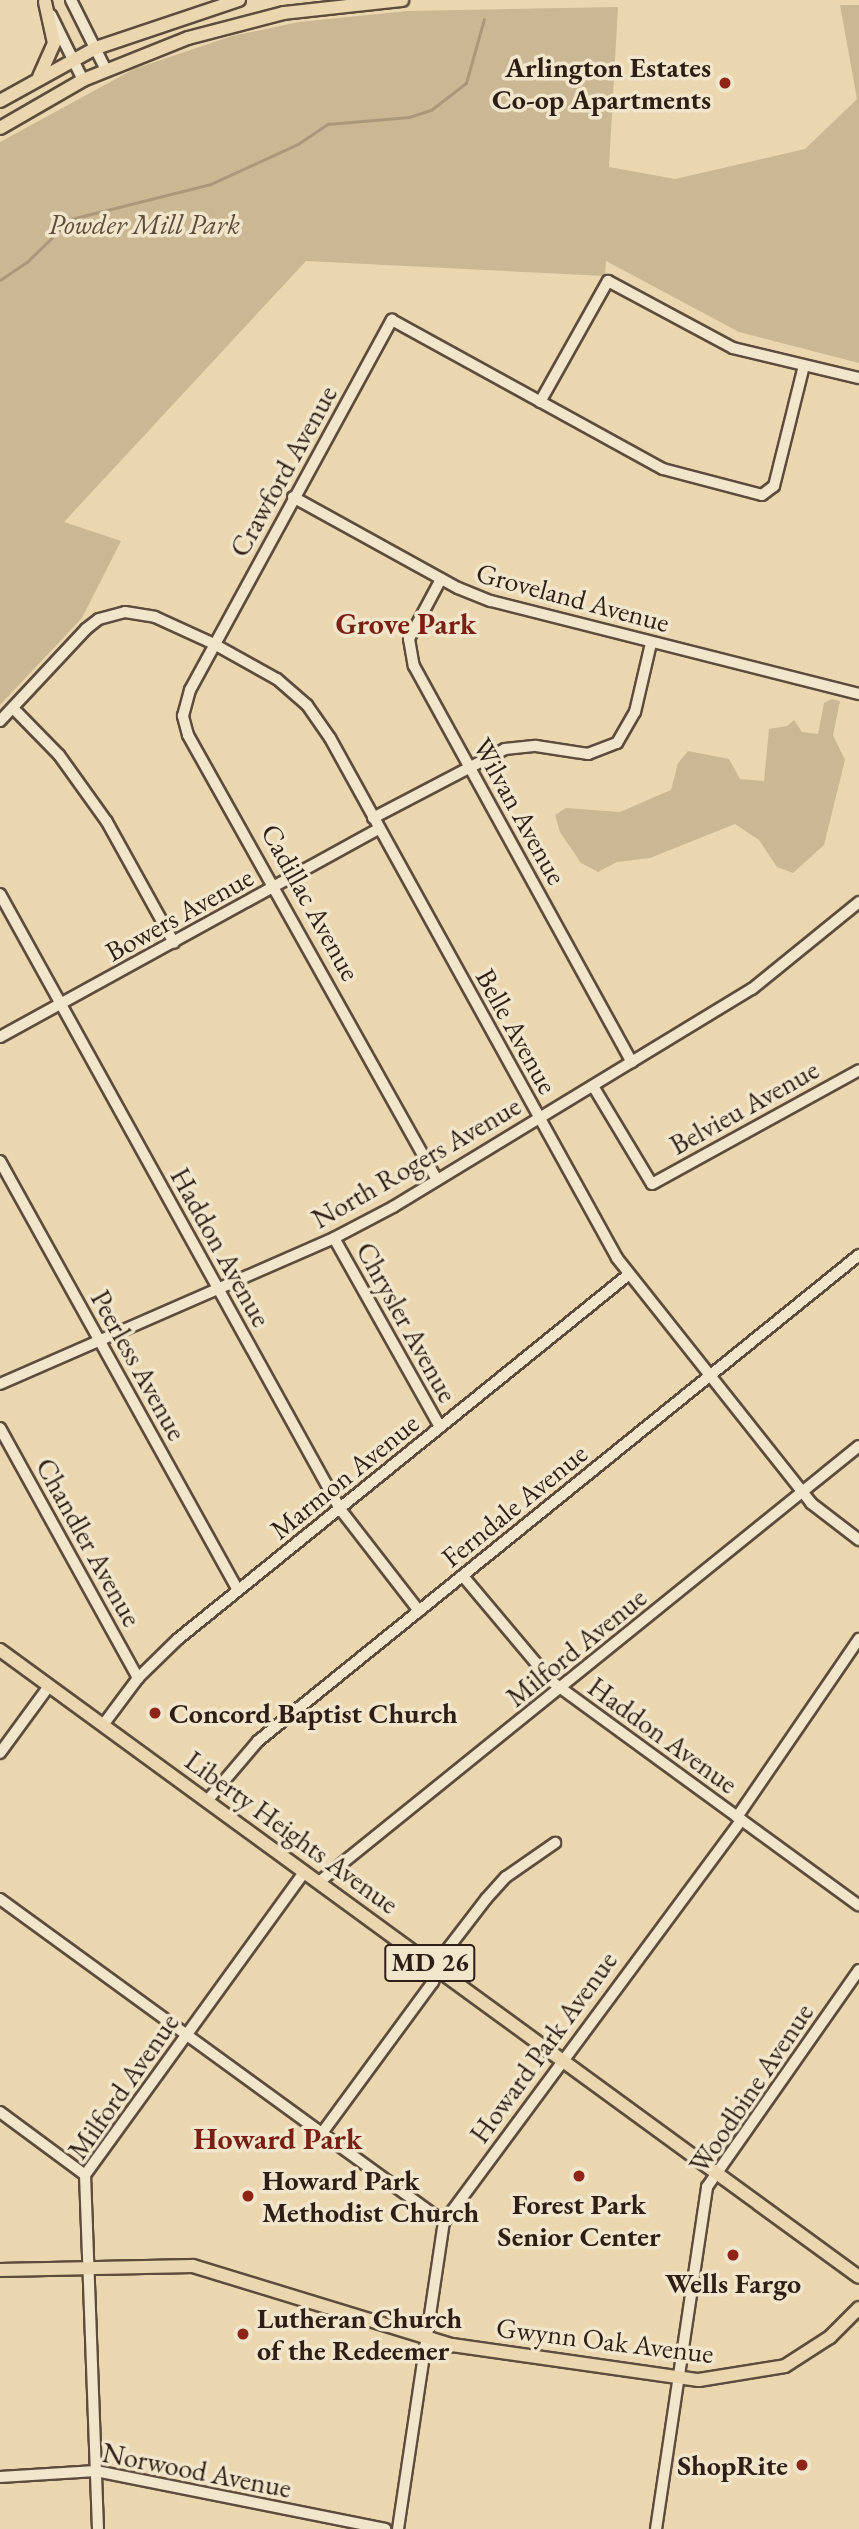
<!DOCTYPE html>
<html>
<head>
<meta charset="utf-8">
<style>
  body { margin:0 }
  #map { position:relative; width:859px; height:2529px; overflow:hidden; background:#ead7af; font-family:"EB Garamond",serif }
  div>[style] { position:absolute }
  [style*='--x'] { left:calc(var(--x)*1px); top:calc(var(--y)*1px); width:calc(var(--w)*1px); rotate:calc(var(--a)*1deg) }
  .green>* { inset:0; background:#cab895 }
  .stream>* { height:2.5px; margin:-1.25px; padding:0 1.25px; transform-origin:1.25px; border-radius:1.25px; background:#aa987b }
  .roads { filter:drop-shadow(2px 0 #5d4c3c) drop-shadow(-2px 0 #5d4c3c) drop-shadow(0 2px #5d4c3c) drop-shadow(0 -2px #5d4c3c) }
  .minor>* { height:10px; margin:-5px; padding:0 5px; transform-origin:5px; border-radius:5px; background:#f1e5cb }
  .major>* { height:12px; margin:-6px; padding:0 6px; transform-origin:6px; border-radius:6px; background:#ead7af }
  .dots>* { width:19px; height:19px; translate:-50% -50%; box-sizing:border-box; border:4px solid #f1e5cb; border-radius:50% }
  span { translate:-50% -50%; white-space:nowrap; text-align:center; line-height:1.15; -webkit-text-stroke:7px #f1e5cb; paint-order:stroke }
  .shield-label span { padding:2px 5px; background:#f1e5cb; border:2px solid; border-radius:5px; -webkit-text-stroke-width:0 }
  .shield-label { font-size:26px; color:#2e1e15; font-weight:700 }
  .poi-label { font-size:28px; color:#2e1e15; font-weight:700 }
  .right { translate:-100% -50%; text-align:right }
  .left { translate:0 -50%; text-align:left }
  .park-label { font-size:28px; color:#5d4c3b; font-style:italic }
  .street-label { font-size:28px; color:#2e1e15 }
  .neighbourhood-label { font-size:30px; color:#7a1f14; font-weight:700 }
</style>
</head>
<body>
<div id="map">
  <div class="green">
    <i style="clip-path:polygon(840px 5px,859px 5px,859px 363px,739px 332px,606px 261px,605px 276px,306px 261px,64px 522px,121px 541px,82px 618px,0 705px,0 142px,134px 69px,232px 36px,299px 22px,407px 11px,618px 7px,609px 167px,675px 179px,805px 149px,857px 99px)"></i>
    <i style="clip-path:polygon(832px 699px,840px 701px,833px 735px,845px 760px,824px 845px,793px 873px,777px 867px,759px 840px,735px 824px,650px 858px,617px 862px,598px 872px,581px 863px,560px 832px,555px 815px,566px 808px,620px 812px,671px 790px,678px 763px,688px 751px,729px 759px,740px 779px,764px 781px,769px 729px,787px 726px,794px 720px,802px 732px,818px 734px,824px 703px)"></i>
  </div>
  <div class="stream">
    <i style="--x:0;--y:280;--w:32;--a:-34"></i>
    <i style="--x:27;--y:262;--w:62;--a:-44.3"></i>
    <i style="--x:71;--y:219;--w:144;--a:-14"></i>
    <i style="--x:211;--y:184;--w:96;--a:-24.7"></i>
    <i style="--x:298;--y:144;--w:36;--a:-34"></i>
    <i style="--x:328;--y:124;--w:81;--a:-4.9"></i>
    <i style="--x:409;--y:117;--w:23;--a:-18"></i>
    <i style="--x:431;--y:110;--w:44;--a:-37.6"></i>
    <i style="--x:466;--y:83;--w:66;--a:-74.3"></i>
  </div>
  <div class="roads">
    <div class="minor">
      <i style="--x:71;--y:0;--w:78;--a:63.4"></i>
      <i style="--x:51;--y:15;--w:72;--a:63.8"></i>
      <i style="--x:540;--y:402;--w:139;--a:-60.7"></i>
      <i style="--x:608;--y:281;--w:142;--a:28.2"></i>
      <i style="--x:733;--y:348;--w:130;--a:13.4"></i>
      <i style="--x:293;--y:497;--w:188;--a:28.9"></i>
      <i style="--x:458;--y:588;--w:35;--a:22"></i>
      <i style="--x:491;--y:601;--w:380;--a:14.2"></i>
      <i style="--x:441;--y:579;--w:68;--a:118.1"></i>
      <i style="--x:409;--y:639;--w:27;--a:80"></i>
      <i style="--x:414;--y:666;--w:452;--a:61.2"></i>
      <i style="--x:13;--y:708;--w:66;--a:45.6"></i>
      <i style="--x:59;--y:755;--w:82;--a:54.4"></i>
      <i style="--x:107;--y:822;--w:138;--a:61"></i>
      <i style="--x:0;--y:721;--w:126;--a:-46.9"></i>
      <i style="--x:86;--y:629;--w:16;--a:-38"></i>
      <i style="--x:99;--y:619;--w:27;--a:-15"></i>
      <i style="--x:125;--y:612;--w:30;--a:9"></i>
      <i style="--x:155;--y:617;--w:65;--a:24.6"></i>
      <i style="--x:214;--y:644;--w:72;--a:29.1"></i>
      <i style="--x:277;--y:679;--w:40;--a:41"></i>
      <i style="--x:307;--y:705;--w:40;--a:55.1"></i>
      <i style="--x:330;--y:738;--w:594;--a:61.1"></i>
      <i style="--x:617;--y:1258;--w:313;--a:51.6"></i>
      <i style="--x:811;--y:1503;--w:61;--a:37.6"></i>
      <i style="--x:373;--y:818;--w:149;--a:-27.6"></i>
      <i style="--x:505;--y:749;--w:31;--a:-6"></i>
      <i style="--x:536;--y:746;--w:53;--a:8.7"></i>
      <i style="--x:588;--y:754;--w:31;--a:-21"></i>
      <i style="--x:617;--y:743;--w:36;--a:-60"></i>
      <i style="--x:635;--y:712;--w:71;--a:-76.9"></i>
      <i style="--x:0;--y:894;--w:703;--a:61.06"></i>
      <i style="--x:340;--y:1509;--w:129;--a:52.2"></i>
      <i style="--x:0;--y:1037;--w:432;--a:-28.8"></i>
      <i style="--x:593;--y:1086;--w:114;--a:59"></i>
      <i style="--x:652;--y:1184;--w:236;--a:-28.8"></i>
      <i style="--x:0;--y:1161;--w:491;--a:61"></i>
      <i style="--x:437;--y:1180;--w:510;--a:-119.23"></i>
      <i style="--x:188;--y:735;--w:20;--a:-105"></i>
      <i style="--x:183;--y:716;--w:27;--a:-75"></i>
      <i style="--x:190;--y:690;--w:422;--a:-61.4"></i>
      <i style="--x:392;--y:320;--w:309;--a:28.8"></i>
      <i style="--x:663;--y:469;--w:102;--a:14.7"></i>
      <i style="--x:762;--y:495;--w:15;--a:-37"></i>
      <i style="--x:774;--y:486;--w:124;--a:-76"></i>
      <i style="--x:334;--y:1238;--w:217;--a:60.7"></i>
      <i style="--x:0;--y:1384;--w:365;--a:-23.6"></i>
      <i style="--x:334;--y:1238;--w:67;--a:-27.7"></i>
      <i style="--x:393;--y:1207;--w:420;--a:-31.3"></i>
      <i style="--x:752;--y:989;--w:138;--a:-39.1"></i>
      <i style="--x:0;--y:1428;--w:286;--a:61.1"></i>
      <i style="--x:463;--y:1576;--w:137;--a:50"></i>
      <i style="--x:551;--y:1681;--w:381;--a:36.1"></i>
      <i style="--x:103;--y:1725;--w:59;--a:-53.3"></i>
      <i style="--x:138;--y:1678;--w:56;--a:-44.3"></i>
      <i style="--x:178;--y:1639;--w:579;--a:-38.97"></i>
      <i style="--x:0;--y:1753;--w:83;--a:-53.8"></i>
      <i style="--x:207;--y:1801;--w:79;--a:-49.6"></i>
      <i style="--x:258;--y:1741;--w:773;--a:-38.96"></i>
      <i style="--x:737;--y:1817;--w:216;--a:-55.6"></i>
      <i style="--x:319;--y:1882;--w:694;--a:-38.92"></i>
      <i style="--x:0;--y:1899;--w:549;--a:36.04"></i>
      <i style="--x:0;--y:2112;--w:106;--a:36.5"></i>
      <i style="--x:322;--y:2133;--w:187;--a:-53.7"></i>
      <i style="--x:433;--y:1982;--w:29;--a:-70"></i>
      <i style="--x:443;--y:1955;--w:71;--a:-52.5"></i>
      <i style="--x:486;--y:1899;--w:30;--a:-48"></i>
      <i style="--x:506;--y:1877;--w:60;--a:-34.8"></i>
      <i style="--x:0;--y:2477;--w:96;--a:-3.6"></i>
      <i style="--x:96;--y:2471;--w:295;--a:11.3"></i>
      <i style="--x:98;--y:2529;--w:354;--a:-92.1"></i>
      <i style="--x:85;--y:2175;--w:374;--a:-54.1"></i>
      <i style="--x:398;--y:2529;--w:310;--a:-81.5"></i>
      <i style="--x:444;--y:2222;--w:500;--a:-53.5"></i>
      <i style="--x:656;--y:2529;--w:346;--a:-81.5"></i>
      <i style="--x:707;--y:2187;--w:265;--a:-55"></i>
    </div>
    <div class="major">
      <i style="--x:39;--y:77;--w:37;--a:-66"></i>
      <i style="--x:54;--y:43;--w:42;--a:-102.4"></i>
      <i style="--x:0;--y:101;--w:110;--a:-28.9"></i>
      <i style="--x:96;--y:48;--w:151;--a:-18.6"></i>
      <i style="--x:0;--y:128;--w:96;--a:-30"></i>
      <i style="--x:83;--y:80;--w:113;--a:-21.8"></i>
      <i style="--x:188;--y:38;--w:99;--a:-14.6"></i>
      <i style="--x:284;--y:13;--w:119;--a:-6.3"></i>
      <i style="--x:0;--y:1650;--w:1063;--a:36.13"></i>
      <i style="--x:0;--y:2270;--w:193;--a:-1.2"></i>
      <i style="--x:193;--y:2266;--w:271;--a:17"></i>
      <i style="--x:452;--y:2345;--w:249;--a:8.1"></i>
      <i style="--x:699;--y:2380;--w:87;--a:-9.2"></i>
      <i style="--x:785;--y:2366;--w:54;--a:-32.8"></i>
      <i style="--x:830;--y:2337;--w:41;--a:-45"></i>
    </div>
  </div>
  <div class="dots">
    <i style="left:725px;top:83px;background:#8f2418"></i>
    <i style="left:155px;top:1713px;background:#8f2418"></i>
    <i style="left:579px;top:2176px;background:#8f2418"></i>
    <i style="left:248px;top:2196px;background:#8f2418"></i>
    <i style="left:733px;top:2255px;background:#8f2418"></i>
    <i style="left:243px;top:2334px;background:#8f2418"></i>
    <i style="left:802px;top:2465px;background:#8f2418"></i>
  </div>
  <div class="shield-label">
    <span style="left:430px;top:1963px">MD 26</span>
  </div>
  <div class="poi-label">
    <span class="right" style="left:711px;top:83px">Arlington Estates<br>Co-op Apartments</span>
    <span class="left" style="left:169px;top:1713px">Concord Baptist Church</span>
    <span class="left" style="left:262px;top:2196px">Howard Park<br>Methodist Church</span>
    <span style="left:579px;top:2220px">Forest Park<br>Senior Center</span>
    <span style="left:733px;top:2283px">Wells Fargo</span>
    <span class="left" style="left:257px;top:2334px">Lutheran Church<br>of the Redeemer</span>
    <span class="right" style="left:788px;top:2465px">ShopRite</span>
  </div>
  <div class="park-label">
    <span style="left:144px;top:224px">Powder Mill Park</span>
  </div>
  <div class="street-label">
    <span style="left:283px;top:471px;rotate:-61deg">Crawford Avenue</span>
    <span style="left:573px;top:597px;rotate:15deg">Groveland Avenue</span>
    <span style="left:520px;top:811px;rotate:61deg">Wilvan Avenue</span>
    <span style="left:311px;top:902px;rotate:61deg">Cadillac Avenue</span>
    <span style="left:179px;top:914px;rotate:-29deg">Bowers Avenue</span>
    <span style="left:517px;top:1031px;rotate:61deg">Belle Avenue</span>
    <span style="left:744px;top:1107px;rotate:-29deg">Belvieu Avenue</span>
    <span style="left:416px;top:1162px;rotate:-30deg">North Rogers Avenue</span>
    <span style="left:221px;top:1247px;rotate:61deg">Haddon Avenue</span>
    <span style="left:407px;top:1322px;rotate:61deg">Chrysler Avenue</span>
    <span style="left:139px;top:1365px;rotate:61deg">Peerless Avenue</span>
    <span style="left:344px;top:1476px;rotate:-39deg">Marmon Avenue</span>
    <span style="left:514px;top:1505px;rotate:-39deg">Ferndale Avenue</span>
    <span style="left:89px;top:1542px;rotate:61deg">Chandler Avenue</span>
    <span style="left:576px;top:1647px;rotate:-39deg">Milford Avenue</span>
    <span style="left:663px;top:1735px;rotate:36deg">Haddon Avenue</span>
    <span style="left:292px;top:1832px;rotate:36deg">Liberty Heights Avenue</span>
    <span style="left:543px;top:2047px;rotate:-54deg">Howard Park Avenue</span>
    <span style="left:123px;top:2086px;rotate:-55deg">Milford Avenue</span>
    <span style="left:751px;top:2088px;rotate:-56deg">Woodbine Avenue</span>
    <span style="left:605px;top:2340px;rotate:7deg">Gwynn Oak Avenue</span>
    <span style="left:197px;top:2470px;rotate:11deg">Norwood Avenue</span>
  </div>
  <div class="neighbourhood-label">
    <span style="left:406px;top:624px">Grove Park</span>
    <span style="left:278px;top:2139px">Howard Park</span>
  </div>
</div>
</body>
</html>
